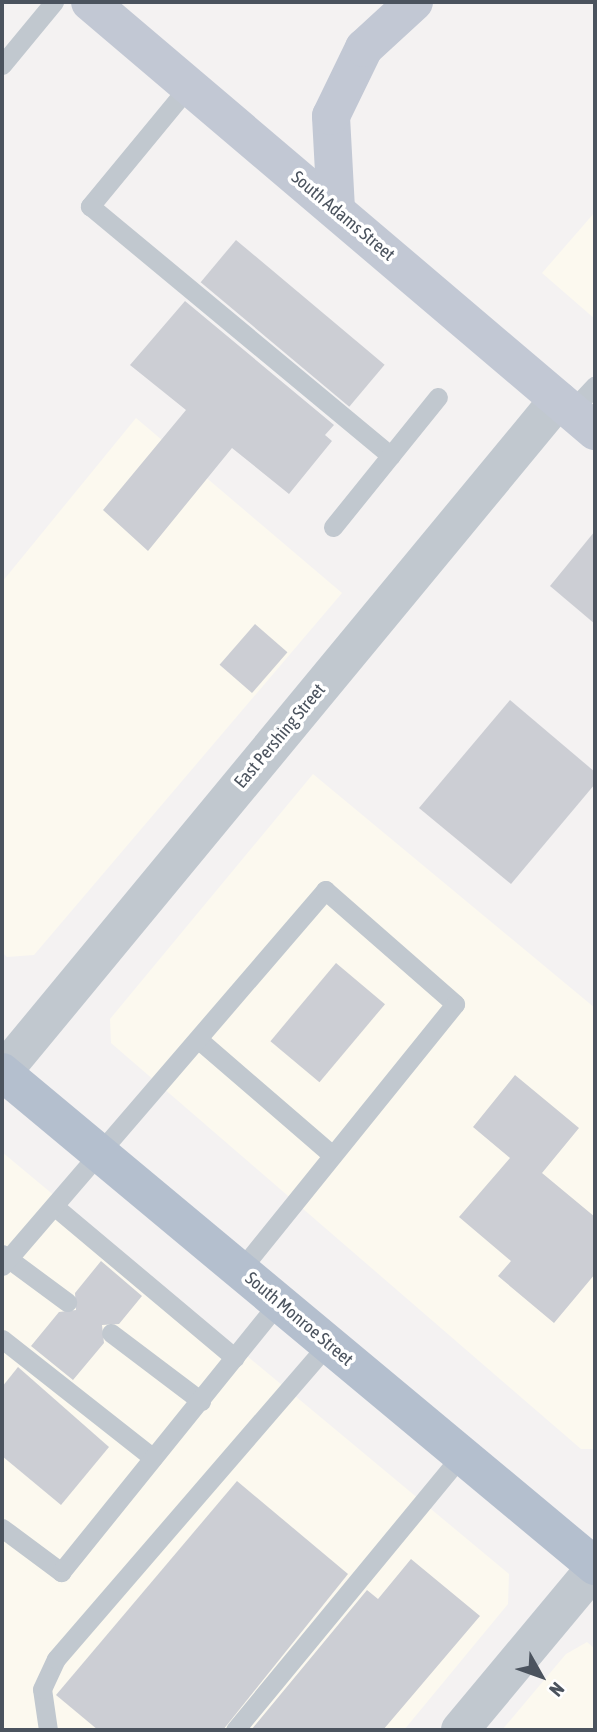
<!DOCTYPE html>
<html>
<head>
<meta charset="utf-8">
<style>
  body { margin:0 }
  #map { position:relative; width:597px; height:1732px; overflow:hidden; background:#f4f2f2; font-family:"Asap Condensed",sans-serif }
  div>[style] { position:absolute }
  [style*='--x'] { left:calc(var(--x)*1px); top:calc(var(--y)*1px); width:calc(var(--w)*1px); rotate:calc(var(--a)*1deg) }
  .commercial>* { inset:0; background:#fcf9ef }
  .building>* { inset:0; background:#ccced4; transform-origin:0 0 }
  .lane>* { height:19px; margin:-9.5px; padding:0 9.5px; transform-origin:9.5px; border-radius:9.5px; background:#c1c8cf }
  .street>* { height:38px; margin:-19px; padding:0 19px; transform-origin:19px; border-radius:19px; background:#c1c8cf }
  .secondary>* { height:38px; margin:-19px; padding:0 19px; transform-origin:19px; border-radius:19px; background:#c2c8d4 }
  .primary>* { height:38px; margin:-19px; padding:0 19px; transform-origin:19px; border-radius:19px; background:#b4bfce }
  span { translate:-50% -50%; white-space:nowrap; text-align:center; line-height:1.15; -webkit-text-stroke:7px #fff; paint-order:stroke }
  .street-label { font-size:18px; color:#4b535e }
  .frame { position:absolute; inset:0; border:4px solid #4b535e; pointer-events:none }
  .north { position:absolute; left:506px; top:1641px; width:70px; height:70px; -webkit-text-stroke:5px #fff; paint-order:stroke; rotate:130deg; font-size:19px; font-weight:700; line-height:28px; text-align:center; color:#4b535e }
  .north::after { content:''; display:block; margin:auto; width:24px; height:32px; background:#4b535e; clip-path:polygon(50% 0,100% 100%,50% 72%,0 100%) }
</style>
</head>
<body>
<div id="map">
  <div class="commercial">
    <i style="clip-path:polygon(595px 212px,595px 319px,542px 273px)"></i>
    <i style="clip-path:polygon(136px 418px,342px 593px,34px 955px,7px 957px,2px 952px,2px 582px)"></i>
    <i style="clip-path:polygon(313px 774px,595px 1008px,595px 1449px,581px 1449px,111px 1043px,110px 1019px)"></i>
    <i style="clip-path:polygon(2px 1152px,509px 1574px,508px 1604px,404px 1730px,2px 1730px)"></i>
    <i style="clip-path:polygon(587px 1642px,595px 1649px,595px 1730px,502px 1730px,566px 1654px)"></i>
  </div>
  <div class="building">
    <i style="left:236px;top:240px;width:194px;height:55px;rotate:40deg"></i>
    <i style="clip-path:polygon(185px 301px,334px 425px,325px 435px,332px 441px,289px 494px,232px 448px,148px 551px,103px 510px,186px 410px,130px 365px)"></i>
    <i style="clip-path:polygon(595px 531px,595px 624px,550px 586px)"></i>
    <i style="left:255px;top:624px;width:43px;height:54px;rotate:41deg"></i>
    <i style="clip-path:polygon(510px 700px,595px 772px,595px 784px,511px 884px,419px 808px)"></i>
    <i style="left:336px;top:963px;width:64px;height:102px;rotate:40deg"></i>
    <i style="clip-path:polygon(515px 1075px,579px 1128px,542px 1173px,595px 1217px,595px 1274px,554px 1323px,498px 1276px,511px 1261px,459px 1217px,510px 1158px,473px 1127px)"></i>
    <i style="clip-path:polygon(101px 1261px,142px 1296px,119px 1324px,102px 1325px,104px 1343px,73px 1380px,31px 1346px,59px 1312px,76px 1310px,75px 1293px)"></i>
    <i style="clip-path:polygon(18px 1367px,109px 1447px,61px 1505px,2px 1456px,2px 1387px)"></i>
    <i style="clip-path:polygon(237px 1481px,348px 1574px,223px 1730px,98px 1730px,56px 1695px)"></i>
    <i style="clip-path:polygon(411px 1559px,480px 1616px,383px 1730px,251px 1730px,367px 1590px,378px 1599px)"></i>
  </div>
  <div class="lane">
    <i style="--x:2;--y:65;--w:82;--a:-50.5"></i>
    <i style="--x:189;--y:86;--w:156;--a:129.5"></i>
    <i style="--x:90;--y:206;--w:391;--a:39.7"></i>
    <i style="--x:571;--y:411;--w:35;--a:-47"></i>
    <i style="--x:333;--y:527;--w:167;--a:-51.1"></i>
    <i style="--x:199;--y:1040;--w:176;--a:40.8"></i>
    <i style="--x:54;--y:1206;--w:236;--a:40"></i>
    <i style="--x:2;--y:1254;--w:81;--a:36.4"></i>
    <i style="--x:2;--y:1266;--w:496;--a:-49.3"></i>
    <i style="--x:325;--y:890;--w:173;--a:41.2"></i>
    <i style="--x:455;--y:1004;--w:342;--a:128.9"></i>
    <i style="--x:111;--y:1333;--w:113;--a:37.1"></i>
    <i style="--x:2;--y:1339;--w:192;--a:38.2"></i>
    <i style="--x:2;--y:1528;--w:74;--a:36.7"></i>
    <i style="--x:61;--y:1572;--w:346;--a:-51.1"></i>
    <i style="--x:48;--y:1730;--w:41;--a:-98.3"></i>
    <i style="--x:42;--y:1689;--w:33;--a:-65"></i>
    <i style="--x:56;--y:1659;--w:416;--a:-49.2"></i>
    <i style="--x:235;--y:1730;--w:357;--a:-50.5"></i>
  </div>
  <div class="street">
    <i style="--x:2;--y:1073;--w:873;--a:-50.44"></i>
    <i style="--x:460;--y:1730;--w:211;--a:-50.2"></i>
  </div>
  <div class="secondary">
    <i style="--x:90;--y:2;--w:663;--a:40.35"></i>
    <i style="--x:336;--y:209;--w:93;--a:-93.1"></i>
    <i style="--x:331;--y:116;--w:76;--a:-64.1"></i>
    <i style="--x:364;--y:48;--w:68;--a:-42.6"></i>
  </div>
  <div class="primary">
    <i style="--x:2;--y:1072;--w:772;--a:39.8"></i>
  </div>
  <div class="street-label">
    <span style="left:343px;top:216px;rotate:40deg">South Adams Street</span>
    <span style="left:280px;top:736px;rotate:-50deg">East Pershing Street</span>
    <span style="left:299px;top:1319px;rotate:40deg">South Monroe Street</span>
  </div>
  <div class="frame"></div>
  <div class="north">N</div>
</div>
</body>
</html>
